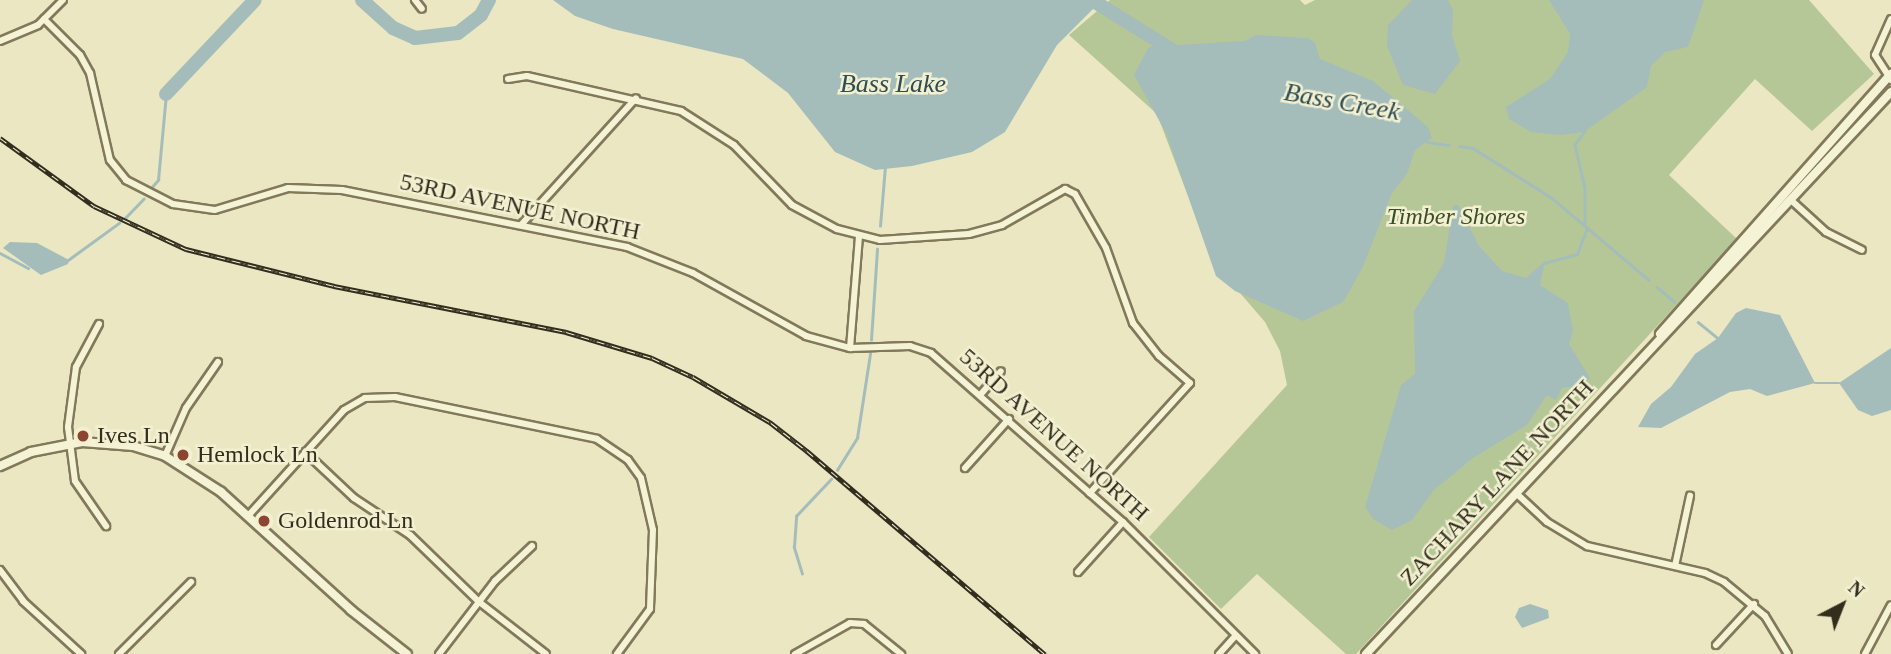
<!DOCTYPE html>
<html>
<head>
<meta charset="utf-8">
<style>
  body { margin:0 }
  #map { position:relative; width:1891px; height:654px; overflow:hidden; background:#eae7c2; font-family:Georgia,serif }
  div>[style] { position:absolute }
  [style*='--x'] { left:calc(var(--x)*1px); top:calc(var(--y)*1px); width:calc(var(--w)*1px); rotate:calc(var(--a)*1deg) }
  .green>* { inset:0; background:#b6c797 }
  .water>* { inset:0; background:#a4bdbb }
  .stream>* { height:2.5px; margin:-1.25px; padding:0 1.25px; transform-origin:1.25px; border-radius:1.25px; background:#a4bdbb }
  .river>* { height:14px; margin:-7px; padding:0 7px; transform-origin:7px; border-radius:7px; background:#a4bdbb }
  .roads { filter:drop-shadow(2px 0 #82795b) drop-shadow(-2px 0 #82795b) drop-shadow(0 2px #82795b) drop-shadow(0 -2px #82795b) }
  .minor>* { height:6px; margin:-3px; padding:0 3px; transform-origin:3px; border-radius:3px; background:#f5f3d5 }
  .tertiary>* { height:8px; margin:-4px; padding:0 4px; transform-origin:4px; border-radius:4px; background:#f5f3d5 }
  .rail>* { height:5px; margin-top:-2.5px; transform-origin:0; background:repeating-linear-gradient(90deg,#f2f0d1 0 8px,#332d1e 0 16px); box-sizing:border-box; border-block:2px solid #332d1e }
  .dots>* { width:19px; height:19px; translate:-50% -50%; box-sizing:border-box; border:4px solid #f2f0d1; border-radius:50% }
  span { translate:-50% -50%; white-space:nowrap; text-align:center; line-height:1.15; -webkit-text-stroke:5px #f2f0d1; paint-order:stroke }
  .street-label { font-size:24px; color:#332d1e }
  .park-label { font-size:24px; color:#3b4e26; font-style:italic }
  .poi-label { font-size:24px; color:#332d1e }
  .left { translate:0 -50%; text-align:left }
  .water-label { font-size:26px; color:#2e4c52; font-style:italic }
  .north { position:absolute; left:1807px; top:570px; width:70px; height:70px; -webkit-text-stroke:5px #f2f0d1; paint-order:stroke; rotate:42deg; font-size:19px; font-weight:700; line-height:28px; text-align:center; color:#332d1e }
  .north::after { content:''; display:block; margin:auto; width:24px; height:32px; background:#332d1e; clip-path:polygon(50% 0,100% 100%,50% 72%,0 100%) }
</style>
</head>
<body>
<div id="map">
  <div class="green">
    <i style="clip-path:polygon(1110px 0,1300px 0,1305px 5px,1315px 0,1809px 0,1874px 74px,1812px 131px,1755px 79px,1669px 175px,1737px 239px,1356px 654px,1346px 654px,1257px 574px,1221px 609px,1149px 537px,1287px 385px,1280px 351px,1265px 322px,1240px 293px,1219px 278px,1157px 114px,1069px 35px)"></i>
  </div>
  <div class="water">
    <i style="clip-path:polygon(553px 0,1102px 0,1057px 45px,1005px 132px,972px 152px,912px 166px,875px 170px,835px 152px,788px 93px,743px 59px,613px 29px,575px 16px)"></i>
    <i style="clip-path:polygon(1412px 0,1448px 0,1453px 10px,1452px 35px,1460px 61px,1435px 94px,1403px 85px,1387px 46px,1388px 25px)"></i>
    <i style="clip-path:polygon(1549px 0,1704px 0,1688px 47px,1665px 52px,1651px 66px,1647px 87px,1584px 132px,1561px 135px,1531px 132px,1509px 119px,1506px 107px,1550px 79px,1568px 52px,1570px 34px)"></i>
    <i style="clip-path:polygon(1256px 35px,1308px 38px,1315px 43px,1320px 59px,1373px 81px,1428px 127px,1432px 138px,1415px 150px,1407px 174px,1392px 193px,1362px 269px,1343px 302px,1303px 321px,1235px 291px,1216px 276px,1166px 133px,1134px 75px,1148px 48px,1167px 40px,1177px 45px,1244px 41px)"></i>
    <i style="clip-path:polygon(1453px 205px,1458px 205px,1479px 246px,1502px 271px,1526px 278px,1545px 261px,1540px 285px,1568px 303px,1573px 331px,1569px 344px,1590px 378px,1581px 385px,1562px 388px,1556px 400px,1547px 395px,1527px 425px,1473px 458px,1434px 490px,1412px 520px,1392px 530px,1373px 519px,1365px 507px,1401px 385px,1415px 374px,1414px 311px,1444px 263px)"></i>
    <i style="clip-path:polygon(10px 242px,37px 243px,69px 260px,68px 264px,41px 275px,3px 248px)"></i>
    <i style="clip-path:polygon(1746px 308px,1780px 315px,1815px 383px,1767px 396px,1750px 389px,1730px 392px,1661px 428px,1638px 427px,1651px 404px,1671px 387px,1695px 354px,1718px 338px,1736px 313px)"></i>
    <i style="clip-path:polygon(1891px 348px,1891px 410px,1872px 416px,1858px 410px,1839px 383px)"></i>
    <i style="clip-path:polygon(1530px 604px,1548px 610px,1549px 618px,1522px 628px,1515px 617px,1519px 608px)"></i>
  </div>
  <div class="stream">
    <i style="--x:1585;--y:131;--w:17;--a:126"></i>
    <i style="--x:1575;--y:145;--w:44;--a:76.9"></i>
    <i style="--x:1585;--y:188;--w:36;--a:90"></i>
    <i style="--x:1427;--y:142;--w:22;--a:8"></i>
    <i style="--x:1459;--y:146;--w:14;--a:8"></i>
    <i style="--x:1473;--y:148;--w:93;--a:32.3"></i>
    <i style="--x:1552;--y:198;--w:127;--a:40.2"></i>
    <i style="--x:151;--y:188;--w:11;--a:-49"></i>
    <i style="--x:158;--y:180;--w:86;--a:-84.7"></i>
    <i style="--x:124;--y:219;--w:28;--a:-46"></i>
    <i style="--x:880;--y:226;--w:59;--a:-85.2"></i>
    <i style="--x:0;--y:253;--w:32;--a:28"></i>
    <i style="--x:68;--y:260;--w:63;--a:-36"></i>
    <i style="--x:1544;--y:263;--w:34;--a:-15"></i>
    <i style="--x:1577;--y:254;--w:28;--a:-69"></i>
    <i style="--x:1657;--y:287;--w:23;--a:40"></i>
    <i style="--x:1698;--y:322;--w:26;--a:39"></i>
    <i style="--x:871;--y:340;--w:91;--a:-86.2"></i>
    <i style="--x:1815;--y:383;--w:24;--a:0"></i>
    <i style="--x:837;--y:470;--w:38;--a:-58"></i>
    <i style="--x:857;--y:438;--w:85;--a:-81.2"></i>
    <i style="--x:802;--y:574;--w:28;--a:-107"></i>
    <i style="--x:794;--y:547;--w:31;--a:-86"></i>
    <i style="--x:796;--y:516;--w:51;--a:-46.6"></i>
  </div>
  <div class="river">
    <i style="--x:362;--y:0;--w:42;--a:42.1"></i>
    <i style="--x:393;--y:28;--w:24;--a:24"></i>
    <i style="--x:415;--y:38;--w:43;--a:-6.6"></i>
    <i style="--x:458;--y:33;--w:29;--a:-38"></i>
    <i style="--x:481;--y:15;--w:17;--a:-62"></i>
    <i style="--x:1092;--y:0;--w:100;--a:31.9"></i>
    <i style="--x:166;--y:94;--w:129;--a:-46.6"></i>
  </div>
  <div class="roads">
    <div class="minor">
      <i style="--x:415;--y:0;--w:11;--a:52"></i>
      <i style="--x:44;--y:19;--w:51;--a:45"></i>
      <i style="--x:80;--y:55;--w:21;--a:61"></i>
      <i style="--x:90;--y:73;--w:89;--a:77.1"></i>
      <i style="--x:110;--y:160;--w:26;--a:51"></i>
      <i style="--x:126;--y:180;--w:53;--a:27.1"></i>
      <i style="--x:173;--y:204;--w:42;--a:8.1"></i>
      <i style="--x:215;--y:210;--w:76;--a:-16.8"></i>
      <i style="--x:288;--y:188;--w:54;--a:2.1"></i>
      <i style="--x:342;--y:190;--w:291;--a:11.3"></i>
      <i style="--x:627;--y:247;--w:71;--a:21.5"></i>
      <i style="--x:693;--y:273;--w:129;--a:29.1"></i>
      <i style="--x:806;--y:336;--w:46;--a:15.3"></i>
      <i style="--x:850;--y:348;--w:60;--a:-1.9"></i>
      <i style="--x:910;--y:346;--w:22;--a:18"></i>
      <i style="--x:931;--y:353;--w:256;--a:41.4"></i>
      <i style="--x:1123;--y:522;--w:187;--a:45"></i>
      <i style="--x:1891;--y:19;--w:39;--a:114"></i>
      <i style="--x:1875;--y:55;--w:30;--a:57"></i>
      <i style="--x:0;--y:41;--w:41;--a:-22.8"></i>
      <i style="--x:38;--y:25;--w:35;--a:-45"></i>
      <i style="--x:508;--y:79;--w:19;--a:-9"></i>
      <i style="--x:527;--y:76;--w:158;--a:12.8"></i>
      <i style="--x:681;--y:111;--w:63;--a:32.7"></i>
      <i style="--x:734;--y:145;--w:83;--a:46"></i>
      <i style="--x:792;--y:205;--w:51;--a:28.1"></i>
      <i style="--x:837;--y:229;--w:44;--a:14.3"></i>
      <i style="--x:880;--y:240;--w:89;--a:-3.9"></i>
      <i style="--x:969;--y:234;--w:34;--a:-15"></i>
      <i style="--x:1002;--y:225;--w:73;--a:-29.7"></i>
      <i style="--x:1065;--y:189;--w:11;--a:27"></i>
      <i style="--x:1075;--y:194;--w:62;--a:60.1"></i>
      <i style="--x:1106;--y:248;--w:80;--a:70.2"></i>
      <i style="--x:1133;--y:323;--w:42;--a:51.8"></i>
      <i style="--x:1159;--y:356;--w:41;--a:41.1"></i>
      <i style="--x:1190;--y:383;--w:149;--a:132.3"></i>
      <i style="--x:1792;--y:201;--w:46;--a:42.4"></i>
      <i style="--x:1826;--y:232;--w:40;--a:26.6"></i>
      <i style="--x:521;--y:225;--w:171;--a:-47.8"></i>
      <i style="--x:99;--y:324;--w:49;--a:118.1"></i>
      <i style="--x:76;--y:367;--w:61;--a:97.6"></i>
      <i style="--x:68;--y:427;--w:54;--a:82.6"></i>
      <i style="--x:75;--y:481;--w:55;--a:55.4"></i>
      <i style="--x:850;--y:348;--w:113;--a:-85.4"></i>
      <i style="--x:981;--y:394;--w:30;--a:-49"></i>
      <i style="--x:305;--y:452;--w:67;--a:43.2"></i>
      <i style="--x:354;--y:498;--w:67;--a:33.5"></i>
      <i style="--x:410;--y:535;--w:95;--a:44.1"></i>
      <i style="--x:478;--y:601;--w:86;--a:37.9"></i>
      <i style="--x:165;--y:456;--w:52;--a:-66.4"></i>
      <i style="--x:186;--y:408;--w:56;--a:-55.2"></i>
      <i style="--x:965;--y:468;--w:66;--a:-48.1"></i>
      <i style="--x:1517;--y:494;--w:41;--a:43"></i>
      <i style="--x:1547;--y:522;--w:47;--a:31"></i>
      <i style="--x:1587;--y:546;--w:121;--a:12.9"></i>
      <i style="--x:1705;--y:573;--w:21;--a:25"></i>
      <i style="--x:1724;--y:582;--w:53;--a:39.7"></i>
      <i style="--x:1765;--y:616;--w:44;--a:58.8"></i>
      <i style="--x:248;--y:516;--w:143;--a:-47.8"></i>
      <i style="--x:344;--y:410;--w:24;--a:-30"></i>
      <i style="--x:365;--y:398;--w:30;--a:-2"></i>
      <i style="--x:395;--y:397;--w:206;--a:11.7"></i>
      <i style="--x:597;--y:439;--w:37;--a:34"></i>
      <i style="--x:628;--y:460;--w:22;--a:54"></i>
      <i style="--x:641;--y:478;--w:53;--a:77"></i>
      <i style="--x:653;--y:530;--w:79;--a:92.2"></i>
      <i style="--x:650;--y:609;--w:56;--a:126.3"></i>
      <i style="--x:1675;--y:566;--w:72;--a:-77.9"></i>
      <i style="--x:0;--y:570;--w:39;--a:53"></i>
      <i style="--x:23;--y:601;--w:79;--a:42.4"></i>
      <i style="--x:1078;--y:572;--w:67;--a:-48"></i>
      <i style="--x:1716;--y:645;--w:56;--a:-47.2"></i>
      <i style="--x:119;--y:654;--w:102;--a:-45"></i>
      <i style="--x:439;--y:654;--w:92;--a:-52.5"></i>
      <i style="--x:495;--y:581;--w:51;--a:-43.4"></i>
      <i style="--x:795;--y:654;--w:63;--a:-29.4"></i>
      <i style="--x:850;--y:623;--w:14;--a:4"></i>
      <i style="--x:864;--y:624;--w:48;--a:39"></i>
      <i style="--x:1219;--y:654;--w:24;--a:-48"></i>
      <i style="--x:1865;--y:654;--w:55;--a:-62"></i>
    </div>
    <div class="tertiary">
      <i style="--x:1660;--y:334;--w:348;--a:-48.4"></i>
      <i style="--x:0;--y:466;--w:34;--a:-24"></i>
      <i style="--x:31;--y:452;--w:52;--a:-11.1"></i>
      <i style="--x:82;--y:442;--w:51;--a:4.5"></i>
      <i style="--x:133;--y:446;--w:34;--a:17"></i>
      <i style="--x:165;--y:456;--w:67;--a:32.7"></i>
      <i style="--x:221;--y:492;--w:176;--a:42.2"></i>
      <i style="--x:351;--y:610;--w:71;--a:38.2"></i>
      <i style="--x:1366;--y:654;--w:769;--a:-46.95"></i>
    </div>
  </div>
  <div class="rail">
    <i style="--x:0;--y:138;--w:116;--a:35.9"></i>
    <i style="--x:94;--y:206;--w:102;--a:25.1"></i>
    <i style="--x:186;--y:249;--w:153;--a:14"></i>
    <i style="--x:334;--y:286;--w:237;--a:11.2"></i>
    <i style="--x:566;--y:332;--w:90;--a:16.8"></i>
    <i style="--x:652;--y:358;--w:45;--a:24.9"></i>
    <i style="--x:693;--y:377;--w:91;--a:30.5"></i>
    <i style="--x:771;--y:423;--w:46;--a:37.9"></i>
    <i style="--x:807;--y:451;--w:313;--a:40.5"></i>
  </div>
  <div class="dots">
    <i style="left:83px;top:436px;background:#8c4530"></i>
    <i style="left:183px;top:455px;background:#8c4530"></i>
    <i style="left:264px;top:521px;background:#8c4530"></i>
  </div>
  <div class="street-label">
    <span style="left:520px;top:207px;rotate:12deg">53RD AVENUE NORTH</span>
    <span style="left:1054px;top:435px;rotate:42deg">53RD AVENUE NORTH</span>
    <span style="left:1497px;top:483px;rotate:-47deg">ZACHARY LANE NORTH</span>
  </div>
  <div class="park-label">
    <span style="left:1456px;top:217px">Timber Shores</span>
  </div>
  <div class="poi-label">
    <span class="left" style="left:97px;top:436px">Ives Ln</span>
    <span class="left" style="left:197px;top:455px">Hemlock Ln</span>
    <span class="left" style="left:278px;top:521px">Goldenrod Ln</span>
  </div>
  <div class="water-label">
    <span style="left:893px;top:84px">Bass Lake</span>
    <span style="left:1342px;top:102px;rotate:10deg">Bass Creek</span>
  </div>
  <div class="north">N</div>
</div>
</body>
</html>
